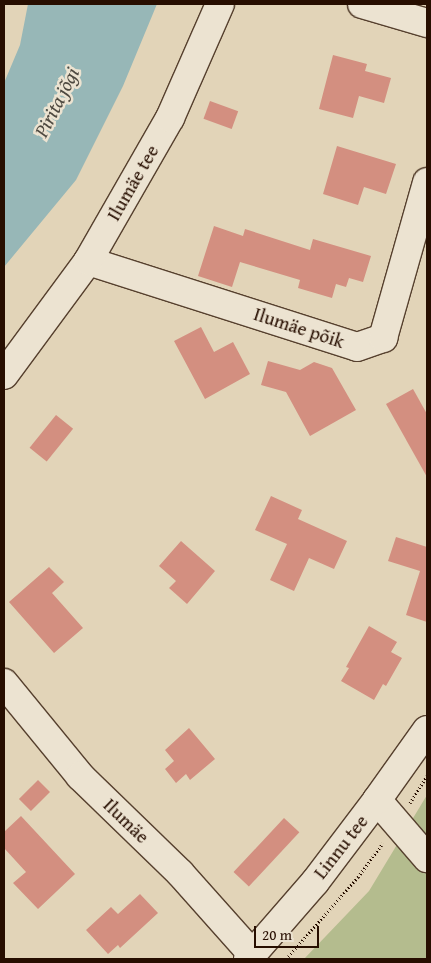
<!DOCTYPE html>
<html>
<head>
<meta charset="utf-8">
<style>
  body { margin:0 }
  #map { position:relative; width:431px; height:963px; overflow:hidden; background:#e2d4b8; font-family:"Gentium Book Plus",serif }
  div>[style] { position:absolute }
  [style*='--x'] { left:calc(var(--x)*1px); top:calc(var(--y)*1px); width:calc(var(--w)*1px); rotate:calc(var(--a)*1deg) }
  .green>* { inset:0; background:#b4bc8e }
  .water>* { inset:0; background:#97b7b7 }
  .building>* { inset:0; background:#d38f80; transform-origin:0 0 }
  .path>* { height:3px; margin-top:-1.5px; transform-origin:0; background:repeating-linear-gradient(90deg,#270e00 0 1px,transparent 0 3.5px) }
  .roads { filter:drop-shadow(1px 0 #56402e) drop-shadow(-1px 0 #56402e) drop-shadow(0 1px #56402e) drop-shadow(0 -1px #56402e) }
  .minor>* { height:28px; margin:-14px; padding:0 14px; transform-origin:14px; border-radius:14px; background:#ece3d1 }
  span { translate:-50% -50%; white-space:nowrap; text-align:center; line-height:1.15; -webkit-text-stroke:5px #ece3d1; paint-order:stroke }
  .street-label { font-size:19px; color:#270e00 }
  .water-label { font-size:20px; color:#4e4940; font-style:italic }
  .frame { position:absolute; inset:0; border:5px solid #270e00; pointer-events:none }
  .scale { position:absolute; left:254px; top:926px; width:65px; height:22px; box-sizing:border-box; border:2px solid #270e00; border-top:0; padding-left:6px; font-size:15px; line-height:18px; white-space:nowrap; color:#270e00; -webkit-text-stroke:4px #ece3d1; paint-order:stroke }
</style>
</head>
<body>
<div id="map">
  <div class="green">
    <i style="clip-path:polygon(427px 795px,427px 959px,304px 959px,369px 891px)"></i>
  </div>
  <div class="water">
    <i style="clip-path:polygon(28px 4px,157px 4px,123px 86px,76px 180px,4px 267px,4px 83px,20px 45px)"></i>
  </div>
  <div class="building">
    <i style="clip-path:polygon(333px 55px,367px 64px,365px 71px,391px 78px,384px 103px,359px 96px,353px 118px,319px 109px)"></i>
    <i style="left:210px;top:101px;width:30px;height:19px;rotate:20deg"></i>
    <i style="clip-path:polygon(337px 146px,396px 164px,386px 194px,364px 187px,358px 205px,323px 194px)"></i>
    <i style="clip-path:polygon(214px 226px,243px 236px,245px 229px,310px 250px,313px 239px,371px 256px,363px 282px,349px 278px,346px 287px,336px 284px,332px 298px,298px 288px,300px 280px,240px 262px,232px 287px,198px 276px)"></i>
    <i style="clip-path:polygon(201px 327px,214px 352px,233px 342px,250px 374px,205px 399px,174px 341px)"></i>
    <i style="clip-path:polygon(268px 361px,300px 370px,314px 362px,332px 368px,356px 410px,310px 436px,286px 392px,261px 385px)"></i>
    <i style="clip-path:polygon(413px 389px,427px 414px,427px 477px,386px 404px)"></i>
    <i style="left:56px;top:415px;width:22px;height:42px;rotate:39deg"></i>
    <i style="clip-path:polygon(271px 496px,302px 510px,298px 519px,347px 541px,334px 569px,309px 558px,294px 591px,270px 580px,287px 544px,255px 530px)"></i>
    <i style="clip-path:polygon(396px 537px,427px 547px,427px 622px,406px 615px,420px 571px,388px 561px)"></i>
    <i style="clip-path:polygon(181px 541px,215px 571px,187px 604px,169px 588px,176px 581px,159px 566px)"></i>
    <i style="clip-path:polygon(49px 567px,64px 582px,52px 593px,83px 628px,54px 653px,9px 602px)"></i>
    <i style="clip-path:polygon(369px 626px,397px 642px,391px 652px,402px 658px,386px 686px,383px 684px,374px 700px,341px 681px,349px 668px,346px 667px)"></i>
    <i style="clip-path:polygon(189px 728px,215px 759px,190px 780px,186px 774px,176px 783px,165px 769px,174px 761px,165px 750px)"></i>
    <i style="left:38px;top:780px;width:17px;height:27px;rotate:45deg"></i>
    <i style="clip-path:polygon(21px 816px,75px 874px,38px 909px,13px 883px,26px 872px,4px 848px,4px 832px)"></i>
    <i style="left:284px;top:818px;width:21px;height:74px;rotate:43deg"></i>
    <i style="clip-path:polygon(140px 894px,158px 913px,120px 948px,118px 945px,108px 954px,86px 930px,111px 907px,118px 914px)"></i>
  </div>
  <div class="path">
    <i style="--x:410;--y:803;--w:32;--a:-58"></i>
    <i style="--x:286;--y:959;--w:109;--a:-48.7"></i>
    <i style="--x:358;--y:877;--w:42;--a:-53.7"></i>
  </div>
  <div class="roads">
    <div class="minor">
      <i style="--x:362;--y:4;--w:68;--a:16.3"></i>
      <i style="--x:88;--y:261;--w:282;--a:17.7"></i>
      <i style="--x:357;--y:347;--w:28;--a:-19"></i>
      <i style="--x:383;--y:338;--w:162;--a:-74.2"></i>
      <i style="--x:4;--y:375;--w:142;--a:-53.6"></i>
      <i style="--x:88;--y:261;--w:165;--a:-60.2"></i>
      <i style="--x:170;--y:118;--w:124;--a:-66.3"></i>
      <i style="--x:4;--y:683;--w:120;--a:50.7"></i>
      <i style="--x:80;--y:776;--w:139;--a:44.1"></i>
      <i style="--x:180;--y:873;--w:110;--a:48.3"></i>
      <i style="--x:377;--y:800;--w:77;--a:49.2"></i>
      <i style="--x:248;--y:959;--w:102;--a:-49"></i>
      <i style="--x:315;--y:882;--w:103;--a:-52.9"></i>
      <i style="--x:377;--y:800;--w:86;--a:-54.5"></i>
    </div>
  </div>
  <div class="street-label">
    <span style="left:133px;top:183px;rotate:-60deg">Ilumäe tee</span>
    <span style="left:299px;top:328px;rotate:18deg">Ilumäe põik</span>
    <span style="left:126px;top:821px;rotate:44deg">Ilumäe</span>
    <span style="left:341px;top:847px;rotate:-52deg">Linnu tee</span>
  </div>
  <div class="water-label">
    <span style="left:56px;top:102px;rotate:-63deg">Pirita jõgi</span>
  </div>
  <div class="frame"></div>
  <div class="scale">20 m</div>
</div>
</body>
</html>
